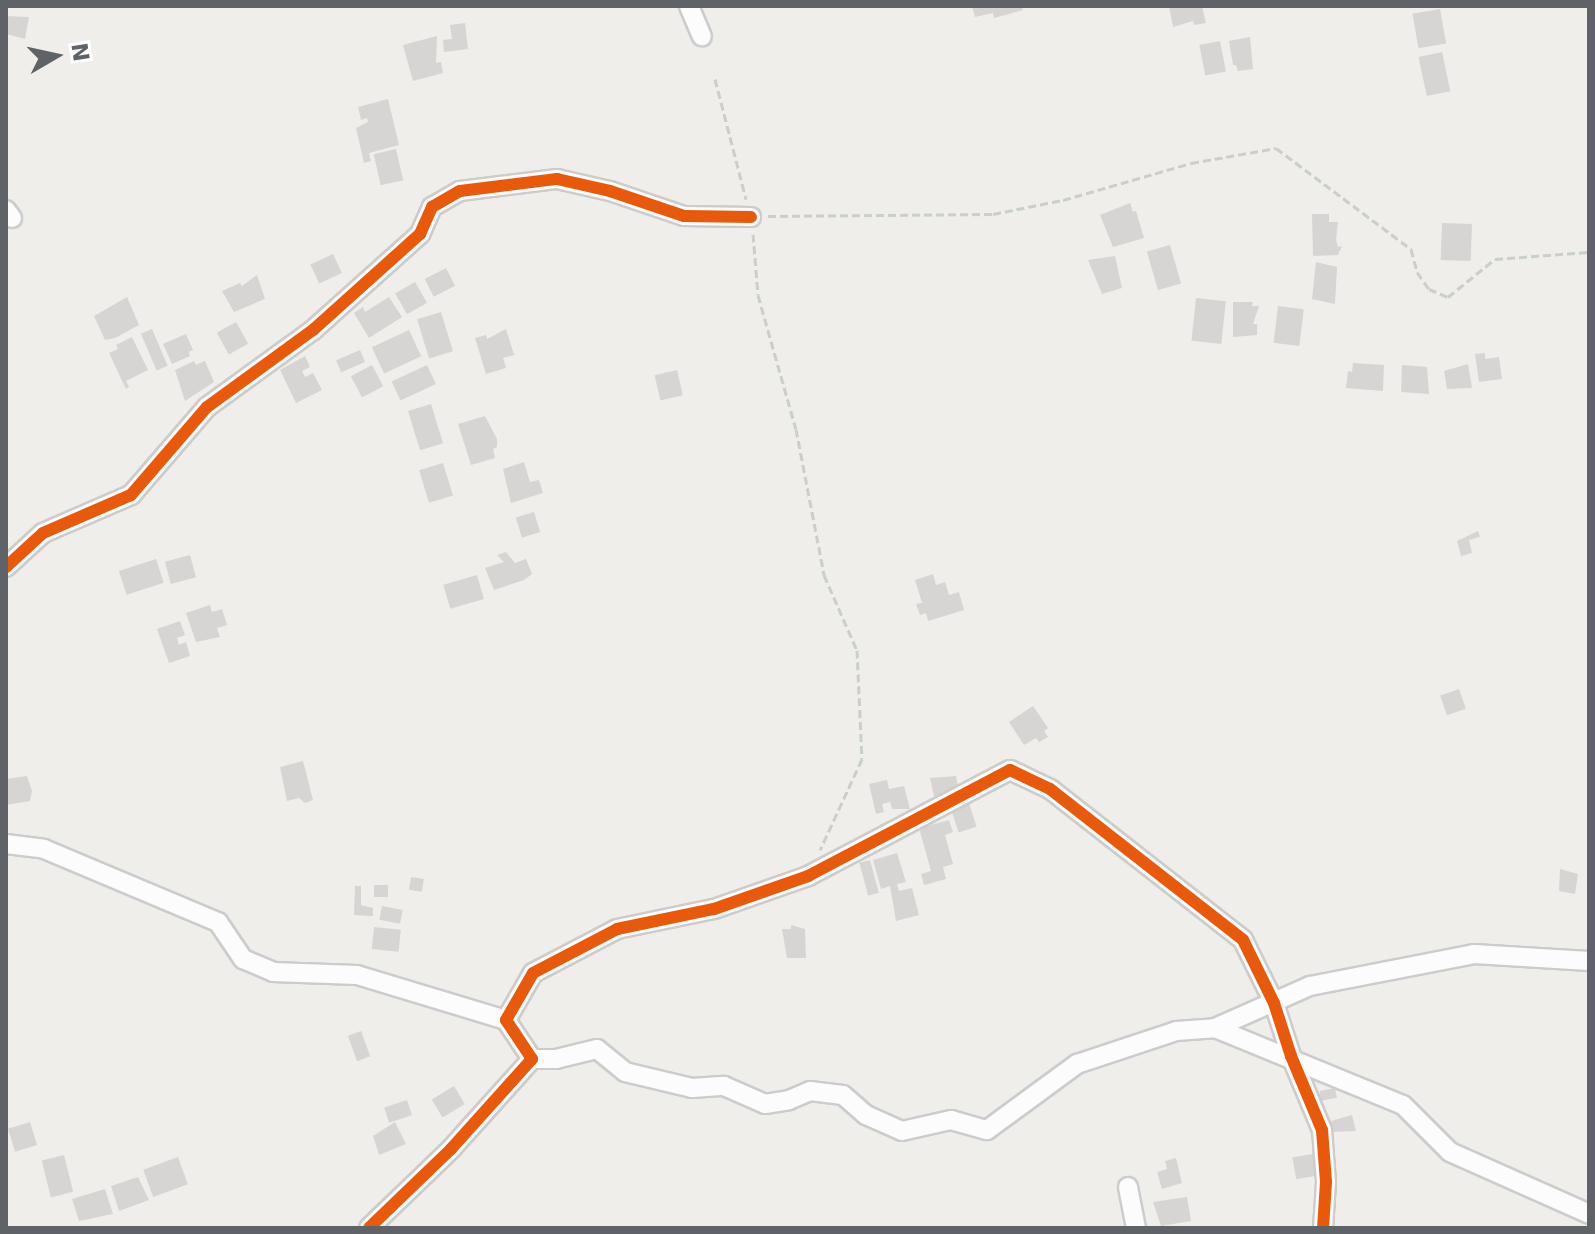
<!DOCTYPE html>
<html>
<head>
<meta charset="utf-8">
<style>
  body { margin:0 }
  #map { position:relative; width:1595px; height:1234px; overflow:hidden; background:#efeeea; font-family:"DejaVu Sans",sans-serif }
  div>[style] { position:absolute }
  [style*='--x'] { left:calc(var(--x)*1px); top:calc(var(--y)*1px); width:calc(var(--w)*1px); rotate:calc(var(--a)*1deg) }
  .building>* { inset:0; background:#d6d5d3; transform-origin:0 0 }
  .path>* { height:3px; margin-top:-1.5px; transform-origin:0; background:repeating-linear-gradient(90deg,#cacfcc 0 8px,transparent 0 12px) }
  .roads { filter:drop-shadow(2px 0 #cbcccc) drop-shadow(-2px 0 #cbcccc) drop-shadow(0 2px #cbcccc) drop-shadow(0 -2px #cbcccc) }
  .minor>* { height:18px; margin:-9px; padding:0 9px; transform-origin:9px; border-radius:9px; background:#fdfcfc }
  .cycleway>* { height:12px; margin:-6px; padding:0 6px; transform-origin:6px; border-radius:6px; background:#e8590c }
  span { translate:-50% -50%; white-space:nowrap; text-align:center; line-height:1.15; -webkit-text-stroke:8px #fff; paint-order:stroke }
  .frame { position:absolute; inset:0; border:8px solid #5f6368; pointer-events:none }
  .north { position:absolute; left:16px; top:16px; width:80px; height:80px; -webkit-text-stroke:6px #fff; paint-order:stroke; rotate:81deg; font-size:22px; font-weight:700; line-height:32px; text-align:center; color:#5f6368 }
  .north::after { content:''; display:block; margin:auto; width:28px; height:36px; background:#5f6368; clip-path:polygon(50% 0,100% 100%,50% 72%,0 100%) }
</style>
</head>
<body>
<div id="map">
  <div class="building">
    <i style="clip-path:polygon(972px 6px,1022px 6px,1023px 10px,994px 18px,993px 13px,975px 17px)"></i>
    <i style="clip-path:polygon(1169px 6px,1202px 6px,1206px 23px,1194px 25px,1193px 21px,1173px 27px)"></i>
    <i style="left:1440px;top:9px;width:35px;height:28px;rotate:80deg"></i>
    <i style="clip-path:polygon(6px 16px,29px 17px,25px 39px,6px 34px)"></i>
    <i style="clip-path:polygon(465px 23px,468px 49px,444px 52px,443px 40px,452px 39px,450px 25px)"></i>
    <i style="clip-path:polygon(437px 36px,436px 63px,441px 62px,443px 73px,413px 81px,403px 45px)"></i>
    <i style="clip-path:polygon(1250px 37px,1253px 69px,1238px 71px,1236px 65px,1233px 65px,1229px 41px)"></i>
    <i style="left:1220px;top:41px;width:31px;height:21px;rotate:79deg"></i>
    <i style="left:1442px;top:52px;width:40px;height:24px;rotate:78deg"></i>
    <i style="clip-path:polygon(388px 99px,399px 145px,369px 153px,371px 161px,364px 163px,356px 128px,368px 122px,367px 118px,361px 120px,358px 107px)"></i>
    <i style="left:396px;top:149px;width:32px;height:23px;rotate:77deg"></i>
    <i style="clip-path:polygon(1130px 203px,1133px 212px,1136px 211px,1144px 238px,1113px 247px,1100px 215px)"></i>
    <i style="clip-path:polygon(1312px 214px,1329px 214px,1329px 222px,1338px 222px,1336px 240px,1338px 247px,1342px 246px,1338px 255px,1313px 256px)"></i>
    <i style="left:1442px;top:223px;width:30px;height:37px;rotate:2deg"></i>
    <i style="left:1170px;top:245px;width:40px;height:24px;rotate:74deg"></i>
    <i style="left:333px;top:254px;width:21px;height:25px;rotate:65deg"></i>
    <i style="clip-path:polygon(1115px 256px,1122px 288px,1102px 294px,1088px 260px)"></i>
    <i style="clip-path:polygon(1316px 262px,1337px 267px,1335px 304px,1312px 299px)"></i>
    <i style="left:446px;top:268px;width:20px;height:24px;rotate:63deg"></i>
    <i style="clip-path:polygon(257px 275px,265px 299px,234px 312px,222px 291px,240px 283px,242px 286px)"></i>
    <i style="left:415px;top:282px;width:24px;height:23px;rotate:60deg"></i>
    <i style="clip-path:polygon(127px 297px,139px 325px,115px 338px,105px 340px,94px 316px)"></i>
    <i style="clip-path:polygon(389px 297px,402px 317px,369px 338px,354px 313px,363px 307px,365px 312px)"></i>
    <i style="left:1196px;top:298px;width:30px;height:43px;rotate:6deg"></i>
    <i style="clip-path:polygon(1233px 302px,1253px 302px,1252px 306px,1259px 306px,1253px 324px,1257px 324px,1257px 335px,1233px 337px)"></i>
    <i style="left:1278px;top:306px;width:26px;height:37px;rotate:7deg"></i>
    <i style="left:441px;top:312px;width:41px;height:25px;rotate:73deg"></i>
    <i style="left:236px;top:322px;width:25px;height:22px;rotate:61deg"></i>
    <i style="left:152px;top:329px;width:40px;height:12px;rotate:67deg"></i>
    <i style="clip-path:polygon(506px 329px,514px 355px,503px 358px,506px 368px,486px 374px,475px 338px,486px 335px,487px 339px)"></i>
    <i style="left:409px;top:330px;width:29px;height:41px;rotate:65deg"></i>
    <i style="clip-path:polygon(186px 334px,193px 350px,189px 352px,190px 356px,172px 364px,163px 344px)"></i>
    <i style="clip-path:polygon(132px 337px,148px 370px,126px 381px,129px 387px,126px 389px,109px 353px,118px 349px,116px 345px)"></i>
    <i style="left:360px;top:350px;width:13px;height:26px;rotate:67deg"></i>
    <i style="clip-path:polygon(1485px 353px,1485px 359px,1499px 357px,1502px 379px,1479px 382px,1475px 354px)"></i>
    <i style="clip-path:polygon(305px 356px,310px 367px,302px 371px,305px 377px,313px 373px,322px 390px,296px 403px,280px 370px)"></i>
    <i style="clip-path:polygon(194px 361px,196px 365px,205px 361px,214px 382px,185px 401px,175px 370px)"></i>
    <i style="clip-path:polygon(1353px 363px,1384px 365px,1383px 391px,1346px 388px,1348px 371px,1352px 372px)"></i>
    <i style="clip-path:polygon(1468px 364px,1472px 388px,1447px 389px,1444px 371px)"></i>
    <i style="left:372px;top:365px;width:24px;height:24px;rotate:62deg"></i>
    <i style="left:427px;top:365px;width:21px;height:39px;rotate:65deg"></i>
    <i style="clip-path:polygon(1402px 365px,1427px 367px,1429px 394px,1401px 392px)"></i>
    <i style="left:677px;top:370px;width:26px;height:23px;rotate:77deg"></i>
    <i style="left:431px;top:404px;width:41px;height:24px;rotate:73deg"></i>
    <i style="clip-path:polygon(485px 416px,497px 439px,497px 447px,493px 449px,495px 458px,471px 465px,458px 424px)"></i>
    <i style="clip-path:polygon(524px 462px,530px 482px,539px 480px,543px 493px,511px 503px,503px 469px)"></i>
    <i style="left:443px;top:463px;width:34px;height:25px;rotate:73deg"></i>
    <i style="left:534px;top:512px;width:21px;height:19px;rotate:73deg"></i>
    <i style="clip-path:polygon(1478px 531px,1480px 537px,1469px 540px,1472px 553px,1461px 556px,1457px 541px)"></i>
    <i style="clip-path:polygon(506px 552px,515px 563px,526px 559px,532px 574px,524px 580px,494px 590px,485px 568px,504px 562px,497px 555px)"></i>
    <i style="left:190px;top:555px;width:23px;height:26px;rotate:75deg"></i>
    <i style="left:156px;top:559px;width:25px;height:39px;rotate:72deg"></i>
    <i style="clip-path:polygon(933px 574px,936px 585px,945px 582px,949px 595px,959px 592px,964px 610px,928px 621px,926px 613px,920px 615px,916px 604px,922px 603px,915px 580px)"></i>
    <i style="left:477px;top:575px;width:25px;height:35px;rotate:74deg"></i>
    <i style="clip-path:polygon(210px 605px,212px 612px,222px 609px,227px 625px,217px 628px,220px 637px,196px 642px,186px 613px)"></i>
    <i style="clip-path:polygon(180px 621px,185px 635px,177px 638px,179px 645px,186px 642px,190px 656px,169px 663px,157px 629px)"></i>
    <i style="left:1459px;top:689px;width:21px;height:20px;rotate:71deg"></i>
    <i style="clip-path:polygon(1033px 706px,1048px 728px,1044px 731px,1048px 737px,1039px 742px,1036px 738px,1024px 745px,1009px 722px)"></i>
    <i style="clip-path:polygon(303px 761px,313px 800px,305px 803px,299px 798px,287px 801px,280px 767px)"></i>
    <i style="clip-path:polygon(27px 776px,32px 791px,30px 801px,6px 805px,6px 779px)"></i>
    <i style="clip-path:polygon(956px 776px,959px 792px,934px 796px,930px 778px)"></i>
    <i style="clip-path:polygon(887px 780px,889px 789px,904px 786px,910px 809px,892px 809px,890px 802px,882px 804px,884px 812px,876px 814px,869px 784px)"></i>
    <i style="left:968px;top:800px;width:28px;height:19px;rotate:72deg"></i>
    <i style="clip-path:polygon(949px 820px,953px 832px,945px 835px,953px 864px,943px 867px,946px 879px,924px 885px,921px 874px,931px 871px,919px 828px)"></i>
    <i style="clip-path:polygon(897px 853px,906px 882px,897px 884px,899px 891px,912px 888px,919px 915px,896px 921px,890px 886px,881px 889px,873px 860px)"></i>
    <i style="left:870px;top:860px;width:34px;height:11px;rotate:75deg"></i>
    <i style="clip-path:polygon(1560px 869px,1578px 874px,1575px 894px,1559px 891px)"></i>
    <i style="left:411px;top:877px;width:13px;height:13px;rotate:9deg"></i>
    <i style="left:374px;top:885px;width:14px;height:12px"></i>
    <i style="clip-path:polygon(355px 886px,361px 886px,361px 905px,373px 908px,373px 916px,354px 915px)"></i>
    <i style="left:382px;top:906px;width:21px;height:14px;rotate:11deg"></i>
    <i style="clip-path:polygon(791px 925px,805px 929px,806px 958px,787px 958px,782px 929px,791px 929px)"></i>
    <i style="left:374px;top:927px;width:27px;height:22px;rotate:6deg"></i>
    <i style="left:361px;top:1031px;width:27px;height:14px;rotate:70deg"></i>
    <i style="left:454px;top:1086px;width:21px;height:26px;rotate:59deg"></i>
    <i style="left:1335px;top:1088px;width:10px;height:16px;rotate:79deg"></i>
    <i style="left:407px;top:1100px;width:16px;height:24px;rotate:72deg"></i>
    <i style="clip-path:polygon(1352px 1115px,1356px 1131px,1332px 1132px,1331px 1121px)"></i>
    <i style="left:30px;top:1122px;width:24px;height:23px;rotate:73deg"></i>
    <i style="clip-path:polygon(395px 1122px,406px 1144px,379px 1155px,373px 1136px)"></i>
    <i style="left:1318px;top:1153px;width:22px;height:26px;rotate:80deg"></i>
    <i style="left:64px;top:1155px;width:38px;height:23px;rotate:76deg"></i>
    <i style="left:178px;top:1157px;width:29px;height:37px;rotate:70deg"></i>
    <i style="clip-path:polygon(1176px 1158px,1182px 1183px,1162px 1189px,1157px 1172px,1167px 1169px,1165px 1161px)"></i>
    <i style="clip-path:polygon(138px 1177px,149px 1200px,119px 1211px,111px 1186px)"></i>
    <i style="clip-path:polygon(105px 1189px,113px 1214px,79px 1221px,72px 1199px)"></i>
    <i style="clip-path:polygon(1187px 1197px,1191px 1221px,1161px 1226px,1153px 1202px)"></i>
  </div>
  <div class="path">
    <i style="--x:715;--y:79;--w:124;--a:75.5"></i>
    <i style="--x:768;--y:216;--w:225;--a:-0.5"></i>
    <i style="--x:993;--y:214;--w:71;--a:-11.3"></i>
    <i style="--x:1063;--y:200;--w:133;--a:-16.1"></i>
    <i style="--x:1191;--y:163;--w:86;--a:-10"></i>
    <i style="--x:1276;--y:148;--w:169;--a:36.8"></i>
    <i style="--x:1411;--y:249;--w:24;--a:75"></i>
    <i style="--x:1417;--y:272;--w:21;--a:55"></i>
    <i style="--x:1429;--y:289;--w:21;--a:23"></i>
    <i style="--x:1448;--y:297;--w:60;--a:-39"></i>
    <i style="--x:1495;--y:259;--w:94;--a:-4.3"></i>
    <i style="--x:753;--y:234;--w:61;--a:85.3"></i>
    <i style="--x:758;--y:295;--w:139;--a:74.2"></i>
    <i style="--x:796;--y:429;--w:149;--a:79.1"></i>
    <i style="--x:824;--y:575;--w:82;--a:66.3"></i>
    <i style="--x:857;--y:650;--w:109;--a:87.4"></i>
    <i style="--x:862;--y:759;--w:100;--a:114.8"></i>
  </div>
  <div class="roads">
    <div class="minor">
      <i style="--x:689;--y:6;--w:33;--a:67"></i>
      <i style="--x:6;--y:210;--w:10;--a:53"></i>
      <i style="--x:6;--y:567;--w:50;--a:-42.6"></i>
      <i style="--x:43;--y:533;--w:96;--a:-23.4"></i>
      <i style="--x:131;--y:495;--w:116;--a:-49.2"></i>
      <i style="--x:207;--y:407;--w:131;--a:-36"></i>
      <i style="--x:313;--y:330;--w:144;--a:-41.9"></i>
      <i style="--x:420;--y:234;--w:30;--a:-66"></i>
      <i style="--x:432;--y:207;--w:32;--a:-30"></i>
      <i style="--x:460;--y:191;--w:98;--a:-7.1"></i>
      <i style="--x:557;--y:179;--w:54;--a:12.8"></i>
      <i style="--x:610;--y:191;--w:78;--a:18.7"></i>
      <i style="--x:684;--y:216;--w:67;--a:0.9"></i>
      <i style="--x:6;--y:844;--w:38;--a:7"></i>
      <i style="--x:44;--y:849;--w:189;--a:22.8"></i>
      <i style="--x:218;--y:922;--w:45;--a:56"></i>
      <i style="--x:243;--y:959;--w:33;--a:23"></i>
      <i style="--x:273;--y:972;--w:84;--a:2"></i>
      <i style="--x:357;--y:975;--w:156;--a:16.8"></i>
      <i style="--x:1215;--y:1028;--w:104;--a:-23.9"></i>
      <i style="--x:1310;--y:986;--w:167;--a:-11"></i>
      <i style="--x:1474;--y:954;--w:115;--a:3.5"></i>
      <i style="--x:532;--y:1059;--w:24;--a:0"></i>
      <i style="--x:556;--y:1059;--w:42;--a:-13.7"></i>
      <i style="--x:597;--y:1049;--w:36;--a:39"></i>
      <i style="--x:625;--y:1072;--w:69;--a:13.4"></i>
      <i style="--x:692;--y:1088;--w:32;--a:-4"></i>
      <i style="--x:724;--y:1086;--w:45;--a:23.7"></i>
      <i style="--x:765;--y:1104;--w:24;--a:-9"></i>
      <i style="--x:789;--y:1100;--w:23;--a:-23"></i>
      <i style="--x:810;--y:1091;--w:33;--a:7"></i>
      <i style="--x:843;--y:1095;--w:30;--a:41"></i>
      <i style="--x:866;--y:1115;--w:39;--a:24"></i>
      <i style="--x:902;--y:1131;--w:50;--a:-12.7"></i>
      <i style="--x:951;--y:1120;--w:37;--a:16"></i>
      <i style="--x:987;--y:1130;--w:112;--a:-36.3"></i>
      <i style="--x:1077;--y:1064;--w:104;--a:-18.4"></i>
      <i style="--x:1176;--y:1031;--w:39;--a:-4"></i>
      <i style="--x:1215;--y:1028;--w:203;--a:22.3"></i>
      <i style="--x:1403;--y:1105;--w:66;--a:45"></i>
      <i style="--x:1450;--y:1152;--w:152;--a:24"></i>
      <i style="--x:1128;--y:1187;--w:42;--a:79"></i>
      <i style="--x:369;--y:1228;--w:114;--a:-43.9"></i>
      <i style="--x:451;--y:1149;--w:121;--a:-48"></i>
      <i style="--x:532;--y:1059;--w:47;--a:-123.7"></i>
      <i style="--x:506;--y:1020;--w:54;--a:-60.1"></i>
      <i style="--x:533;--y:973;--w:95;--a:-27.6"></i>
      <i style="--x:617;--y:929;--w:99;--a:-11.7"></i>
      <i style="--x:714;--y:909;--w:100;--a:-19.3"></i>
      <i style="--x:808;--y:876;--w:228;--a:-27.7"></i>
      <i style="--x:1010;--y:770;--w:44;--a:25.4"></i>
      <i style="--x:1050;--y:789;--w:245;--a:38"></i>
      <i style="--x:1243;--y:940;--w:70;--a:63.8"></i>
      <i style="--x:1274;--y:1003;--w:56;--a:72.2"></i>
      <i style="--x:1291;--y:1056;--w:80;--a:67.3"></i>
      <i style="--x:1322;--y:1130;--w:52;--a:85.6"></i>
      <i style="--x:1326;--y:1182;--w:46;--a:93.7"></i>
    </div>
  </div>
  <div class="cycleway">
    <i style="--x:6;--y:567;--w:50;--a:-42.6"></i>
    <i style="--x:43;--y:533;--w:96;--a:-23.4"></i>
    <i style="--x:131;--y:495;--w:116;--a:-49.2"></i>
    <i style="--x:207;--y:407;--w:131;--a:-36"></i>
    <i style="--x:313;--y:330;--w:144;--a:-41.9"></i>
    <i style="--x:420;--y:234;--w:30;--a:-66"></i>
    <i style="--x:432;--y:207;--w:32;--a:-30"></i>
    <i style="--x:460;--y:191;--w:98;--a:-7.1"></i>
    <i style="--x:557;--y:179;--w:54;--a:12.8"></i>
    <i style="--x:610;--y:191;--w:78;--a:18.7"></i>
    <i style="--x:684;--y:216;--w:67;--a:0.9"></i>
    <i style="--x:369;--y:1228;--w:114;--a:-43.9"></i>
    <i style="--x:451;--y:1149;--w:121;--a:-48"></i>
    <i style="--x:532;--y:1059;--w:47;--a:-123.7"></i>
    <i style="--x:506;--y:1020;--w:54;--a:-60.1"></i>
    <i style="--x:533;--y:973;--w:95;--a:-27.6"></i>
    <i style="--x:617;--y:929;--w:99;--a:-11.7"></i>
    <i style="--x:714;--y:909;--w:100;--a:-19.3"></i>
    <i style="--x:808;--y:876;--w:228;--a:-27.7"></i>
    <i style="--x:1010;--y:770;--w:44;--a:25.4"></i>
    <i style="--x:1050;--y:789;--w:245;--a:38"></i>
    <i style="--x:1243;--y:940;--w:70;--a:63.8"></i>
    <i style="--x:1274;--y:1003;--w:56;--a:72.2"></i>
    <i style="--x:1291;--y:1056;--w:80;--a:67.3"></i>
    <i style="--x:1322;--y:1130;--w:52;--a:85.6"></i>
    <i style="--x:1326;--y:1182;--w:46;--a:93.7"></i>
  </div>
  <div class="frame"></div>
  <div class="north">N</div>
</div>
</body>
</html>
